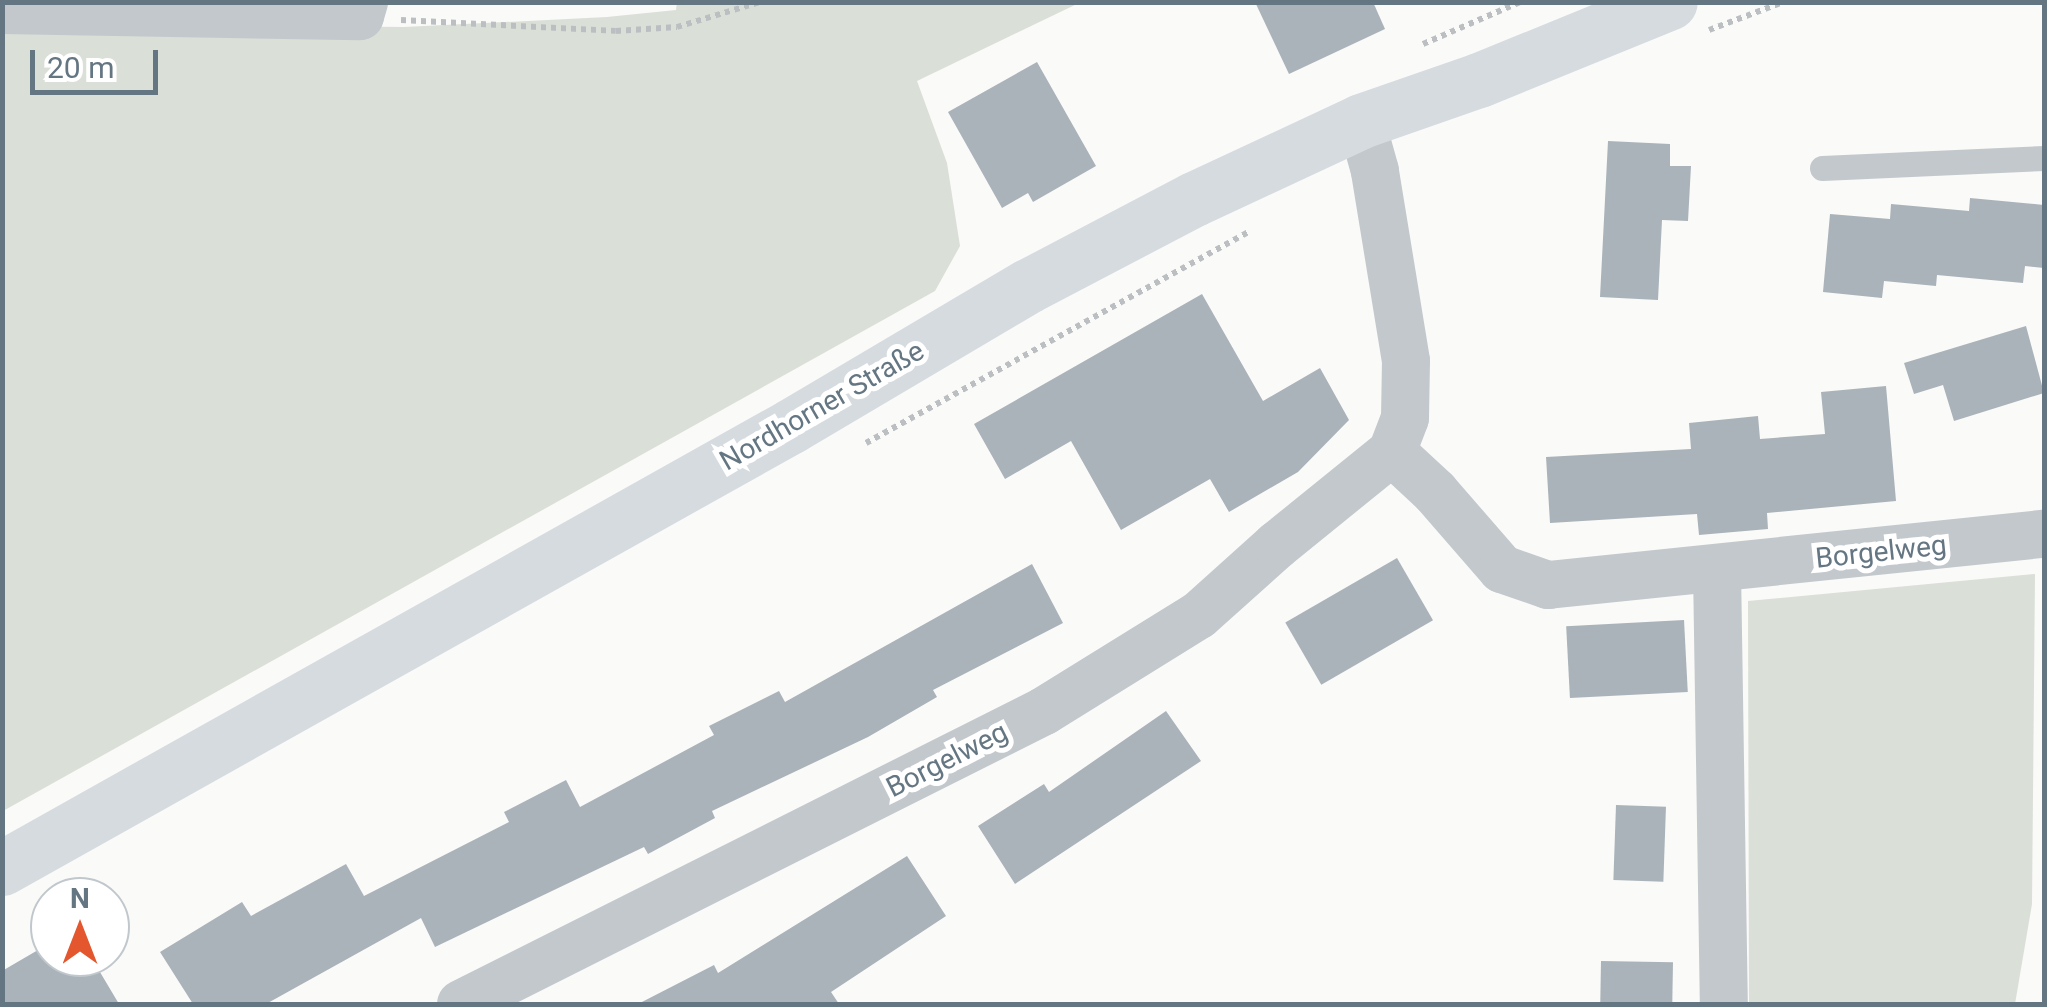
<!DOCTYPE html>
<html>
<head>
<meta charset="utf-8">
<style>
  body { margin:0 }
  #map { position:relative; width:2047px; height:1007px; overflow:hidden; background:#fafaf8; font-family:Roboto,sans-serif }
  div>[style] { position:absolute }
  [style*='--x'] { left:calc(var(--x)*1px); top:calc(var(--y)*1px); width:calc(var(--w)*1px); rotate:calc(var(--a)*1deg) }
  .green>* { inset:0; background:#dadfd7 }
  .building>* { inset:0; background:#aab3b9; transform-origin:0 0 }
  .path>* { height:6px; margin-top:-3px; transform-origin:0; background:repeating-linear-gradient(90deg,#bbbfc2 0 5px,transparent 0 10px) }
  .lane>* { height:25px; margin:-12.5px; padding:0 12.5px; transform-origin:12.5px; border-radius:12.5px; background:#c3c8cc }
  .street>* { height:48px; margin:-24px; padding:0 24px; transform-origin:24px; border-radius:24px; background:#c3c8cc }
  .secondary>* { height:55px; margin:-27.5px; padding:0 27.5px; transform-origin:27.5px; border-radius:27.5px; background:#d6dbdf }
  span { translate:-50% -50%; white-space:nowrap; text-align:center; line-height:1.15; -webkit-text-stroke:10px #fff; paint-order:stroke }
  .street-label { font-size:28px; color:#657683 }
  .frame { position:absolute; inset:0; border:5px solid #657683; pointer-events:none }
  .north { position:absolute; left:30px; top:877px; width:100px; height:100px; box-sizing:border-box; background:#fff; border:2px solid #c1c8cd; border-radius:50%; rotate:0deg; font-size:28px; font-weight:700; line-height:40px; text-align:center; color:#657683 }
  .north::after { content:''; display:block; margin:auto; width:35px; height:45px; background:#e4572e; clip-path:polygon(50% 0,100% 100%,50% 72%,0 100%) }
  .scale { position:absolute; left:30px; top:50px; width:128px; height:45px; box-sizing:border-box; border:5px solid #657683; border-top:0; padding-left:12px; font-size:30px; line-height:35px; white-space:nowrap; color:#657683; -webkit-text-stroke:8px #fff; paint-order:stroke }
</style>
</head>
<body>
<div id="map">
  <div class="green">
    <i style="clip-path:polygon(677px 2px,1079px 3px,917px 81px,947px 163px,960px 246px,935px 291px,3px 811px,3px 23px,404px 27px,607px 17px,676px 10px)"></i>
    <i style="clip-path:polygon(2035px 574px,2032px 904px,2015px 1004px,1749px 1004px,1748px 601px)"></i>
  </div>
  <div class="building">
    <i style="clip-path:polygon(1255px 2px,1373px 2px,1385px 29px,1289px 74px)"></i>
    <i style="clip-path:polygon(1037px 62px,1096px 166px,1033px 202px,1028px 193px,1002px 208px,948px 112px)"></i>
    <i style="clip-path:polygon(1608px 141px,1670px 144px,1670px 166px,1691px 166px,1688px 221px,1662px 220px,1658px 300px,1600px 297px)"></i>
    <i style="clip-path:polygon(1970px 198px,2044px 205px,2044px 268px,2025px 266px,2023px 283px,1937px 275px,1936px 286px,1884px 281px,1882px 298px,1823px 292px,1830px 214px,1890px 219px,1891px 204px,1969px 211px)"></i>
    <i style="clip-path:polygon(1202px 294px,1263px 401px,1320px 368px,1349px 420px,1298px 472px,1229px 512px,1210px 479px,1121px 530px,1071px 441px,1005px 479px,974px 424px)"></i>
    <i style="clip-path:polygon(2026px 326px,2044px 393px,1954px 421px,1943px 385px,1914px 394px,1904px 363px)"></i>
    <i style="clip-path:polygon(1886px 386px,1896px 501px,1767px 513px,1768px 529px,1699px 535px,1697px 514px,1550px 523px,1546px 457px,1691px 449px,1689px 423px,1758px 416px,1760px 439px,1825px 434px,1821px 392px)"></i>
    <i style="left:1397px;top:558px;width:72px;height:129px;rotate:60deg"></i>
    <i style="clip-path:polygon(1032px 564px,1063px 623px,933px 690px,937px 697px,868px 737px,712px 811px,715px 818px,648px 854px,644px 847px,435px 947px,421px 918px,266px 1004px,193px 1004px,160px 952px,242px 902px,251px 916px,346px 864px,364px 896px,509px 822px,504px 812px,566px 780px,580px 807px,714px 735px,709px 726px,779px 691px,785px 702px)"></i>
    <i style="left:1684px;top:620px;width:72px;height:118px;rotate:87deg"></i>
    <i style="clip-path:polygon(1166px 711px,1201px 761px,1015px 884px,978px 826px,1044px 784px,1049px 792px)"></i>
    <i style="left:1616px;top:805px;width:50px;height:75px;rotate:2deg"></i>
    <i style="clip-path:polygon(907px 856px,946px 916px,831px 992px,839px 1004px,638px 1004px,714px 965px,718px 973px)"></i>
    <i style="clip-path:polygon(50px 943px,50px 957px,91px 957px,119px 1004px,2px 1004px,2px 971px)"></i>
    <i style="left:1601px;top:961px;width:72px;height:43px;rotate:1deg"></i>
  </div>
  <div class="path">
    <i style="--x:401;--y:20;--w:215;--a:2.9"></i>
    <i style="--x:616;--y:31;--w:61;--a:-3.8"></i>
    <i style="--x:677;--y:27;--w:87;--a:-16.8"></i>
    <i style="--x:1709;--y:30;--w:79;--a:-20.7"></i>
    <i style="--x:1423;--y:44;--w:106;--a:-23.4"></i>
    <i style="--x:866;--y:443;--w:437;--a:-28.9"></i>
  </div>
  <div class="lane">
    <i style="--x:1822;--y:168;--w:222;--a:-2.6"></i>
  </div>
  <div class="street">
    <i style="--x:2;--y:10;--w:358;--a:1"></i>
    <i style="--x:360;--y:16;--w:15;--a:-74"></i>
    <i style="--x:1392;--y:452;--w:59;--a:42.9"></i>
    <i style="--x:1435;--y:492;--w:102;--a:49"></i>
    <i style="--x:1502;--y:569;--w:49;--a:19.2"></i>
    <i style="--x:1548;--y:585;--w:499;--a:-5.9"></i>
    <i style="--x:1717;--y:569;--w:435;--a:89.1"></i>
    <i style="--x:461;--y:1004;--w:652;--a:-26.68"></i>
    <i style="--x:1044;--y:711;--w:182;--a:-31.8"></i>
    <i style="--x:1199;--y:615;--w:105;--a:-41.9"></i>
    <i style="--x:1277;--y:545;--w:148;--a:-39"></i>
    <i style="--x:1392;--y:452;--w:36;--a:-69"></i>
    <i style="--x:1405;--y:418;--w:57;--a:-89"></i>
    <i style="--x:1406;--y:361;--w:193;--a:-99.3"></i>
    <i style="--x:1375;--y:171;--w:52;--a:-105.6"></i>
  </div>
  <div class="secondary">
    <i style="--x:2;--y:868;--w:904;--a:-29.26"></i>
    <i style="--x:791;--y:426;--w:275;--a:-30.6"></i>
    <i style="--x:1028;--y:286;--w:187;--a:-27.7"></i>
    <i style="--x:1194;--y:199;--w:184;--a:-25"></i>
    <i style="--x:1361;--y:121;--w:125;--a:-19.2"></i>
    <i style="--x:1479;--y:80;--w:206;--a:-22.2"></i>
  </div>
  <div class="street-label">
    <span style="left:822px;top:406px;rotate:-30deg">Nordhorner Straße</span>
    <span style="left:1881px;top:552px;rotate:-6deg">Borgelweg</span>
    <span style="left:947px;top:760px;rotate:-27deg">Borgelweg</span>
  </div>
  <div class="frame"></div>
  <div class="north">N</div>
  <div class="scale">20 m</div>
</div>
</body>
</html>
